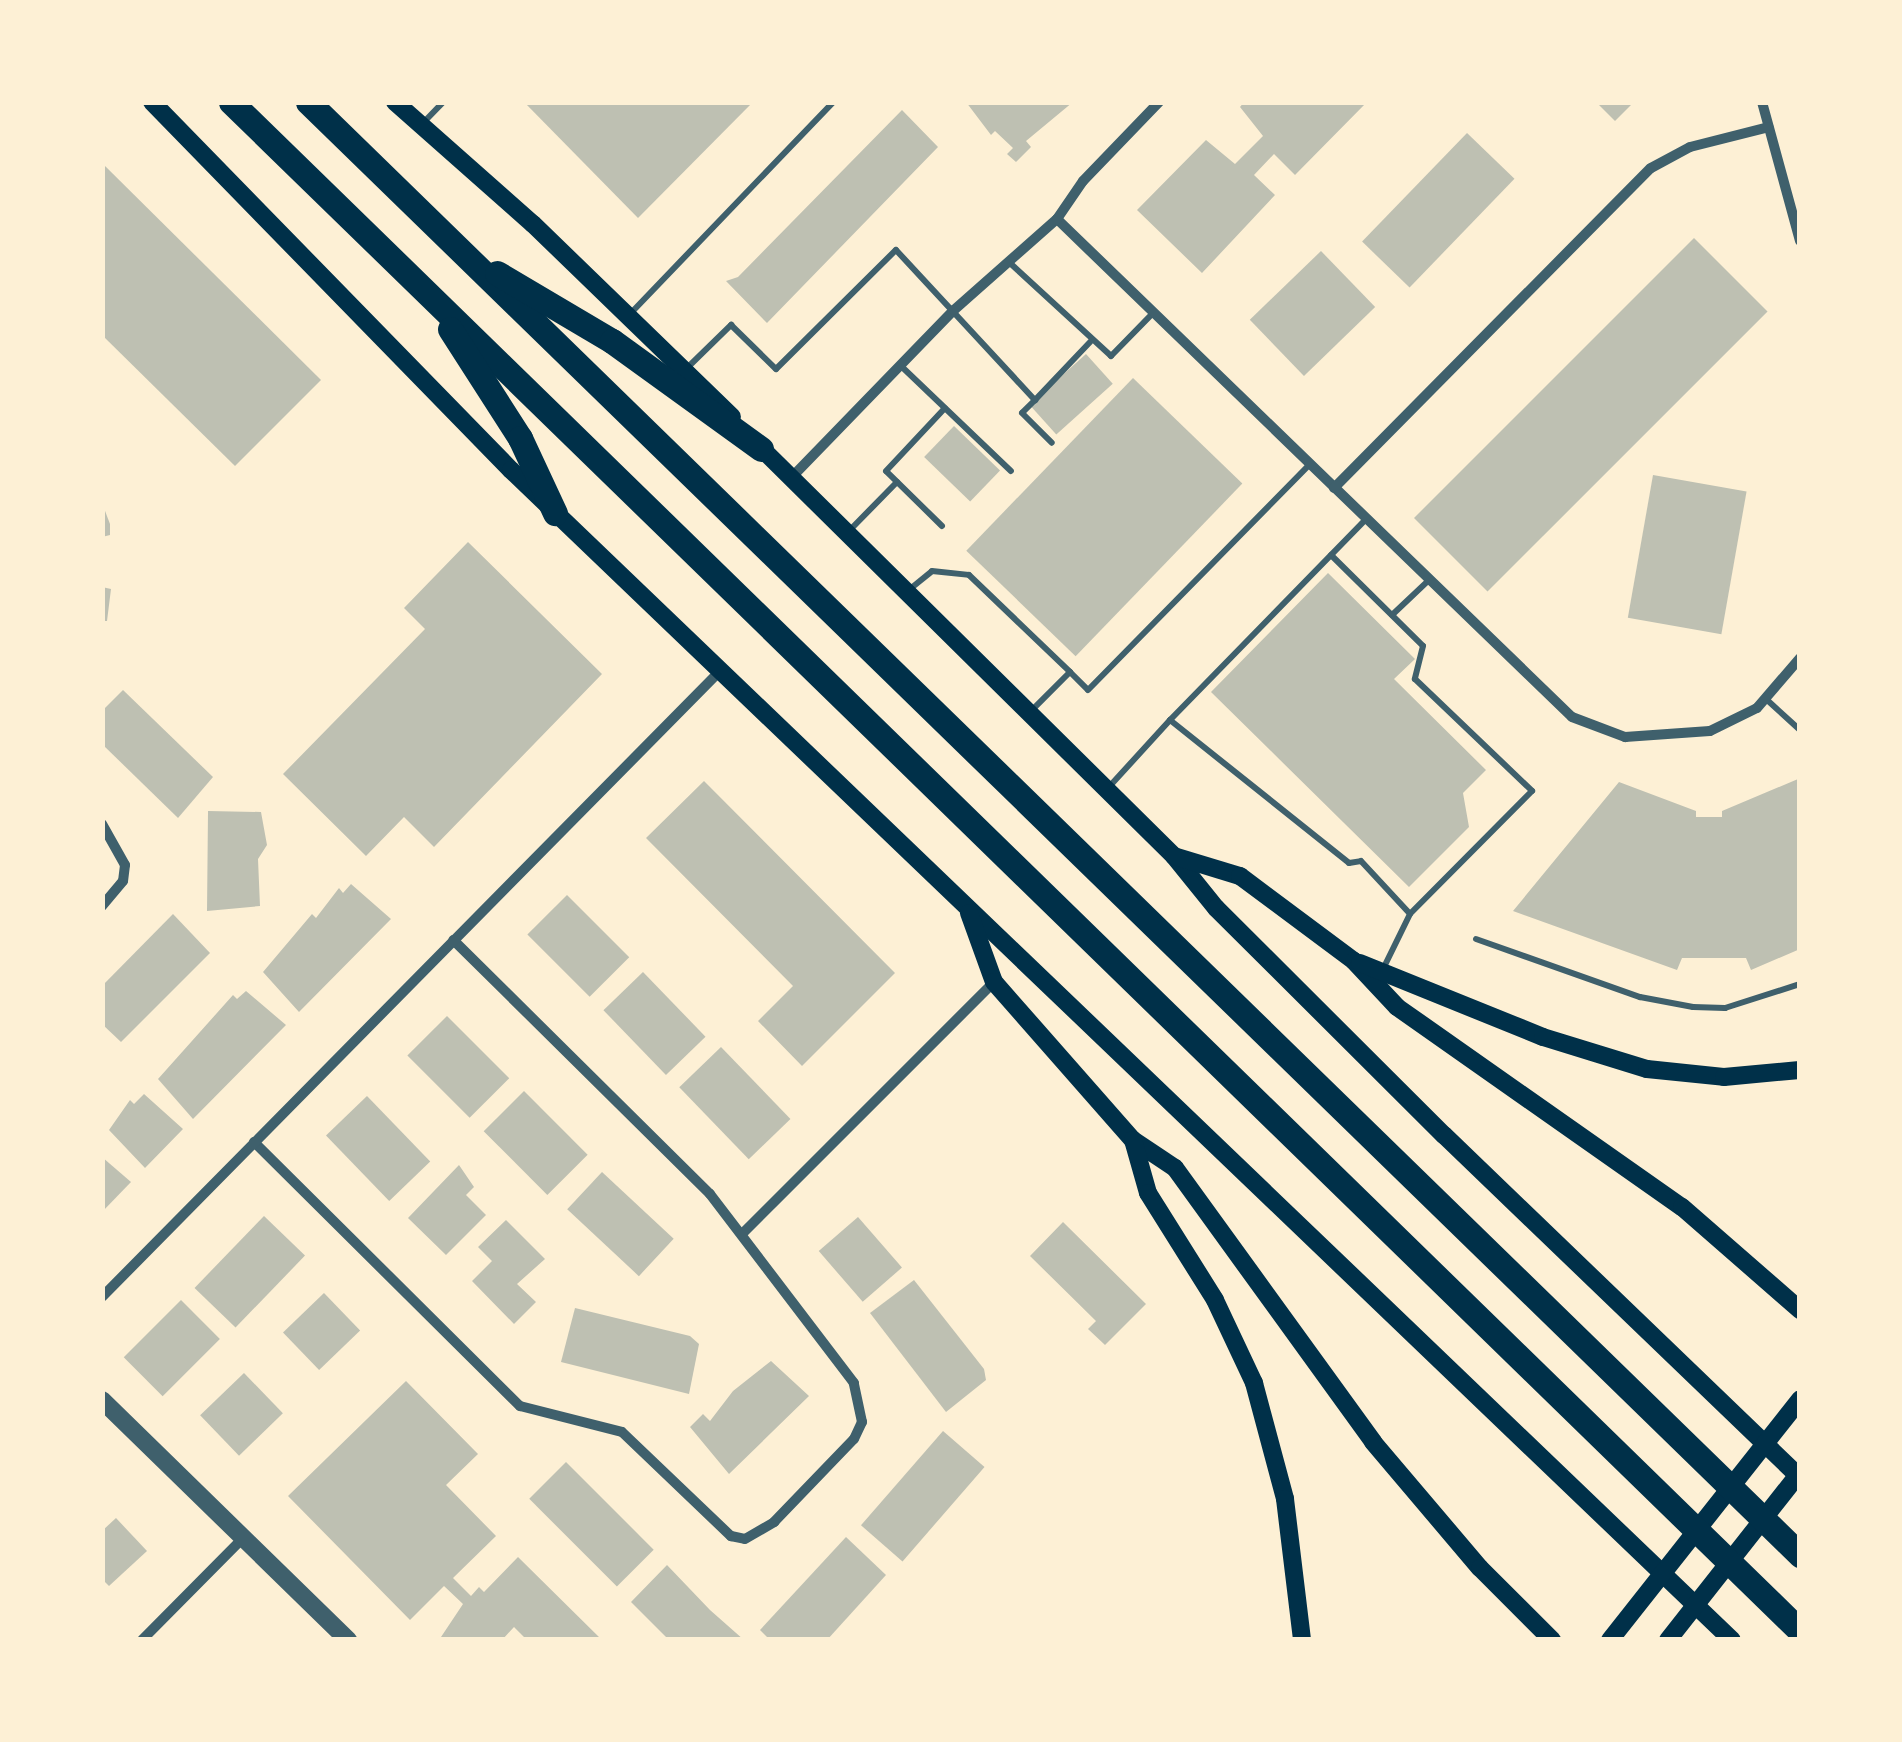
<!DOCTYPE html>
<html>
<head>
<meta charset="utf-8">
<style>
  body { margin:0 }
  #map { position:relative; width:1902px; height:1742px; overflow:hidden; background:#fdf0d5; font-family:"Golos Text",sans-serif }
  div>[style] { position:absolute }
  [style*='--x'] { left:calc(var(--x)*1px); top:calc(var(--y)*1px); width:calc(var(--w)*1px); rotate:calc(var(--a)*1deg) }
  .building>* { inset:0; background:#bec0b2; transform-origin:0 0 }
  .service>* { height:6px; margin:-3px; padding:0 3px; transform-origin:3px; border-radius:3px; background:#3f606c }
  .minor>* { height:10px; margin:-5px; padding:0 5px; transform-origin:5px; border-radius:5px; background:#3f606c }
  .tertiary>* { height:18px; margin:-9px; padding:0 9px; transform-origin:9px; border-radius:9px; background:#3f606c }
  .secondary>* { height:18px; margin:-9px; padding:0 9px; transform-origin:9px; border-radius:9px; background:#003049 }
  .motorway>* { height:25px; margin:-12.5px; padding:0 12.5px; transform-origin:12.5px; border-radius:12.5px; background:#003049 }
  span { translate:-50% -50%; white-space:nowrap; text-align:center; line-height:1.15; -webkit-text-stroke:10px #fdf0d5; paint-order:stroke }
  .frame { position:absolute; inset:0; border:105px solid #fdf0d5; pointer-events:none }
</style>
</head>
<body>
<div id="map">
  <div class="building">
    <i style="clip-path:polygon(524px 102px,753px 102px,638px 218px)"></i>
    <i style="clip-path:polygon(966px 102px,1073px 102px,1026px 141px,1031px 147px,1016px 162px,1007px 154px,1013px 148px,995px 131px,991px 135px)"></i>
    <i style="clip-path:polygon(1244px 102px,1367px 102px,1295px 175px,1274px 154px,1254px 175px,1275px 195px,1202px 273px,1137px 210px,1206px 140px,1235px 164px,1263px 136px,1240px 107px)"></i>
    <i style="clip-path:polygon(1596px 102px,1634px 102px,1615px 121px)"></i>
    <i style="clip-path:polygon(902px 110px,938px 147px,767px 323px,726px 281px,738px 277px)"></i>
    <i style="left:1467px;top:133px;width:66px;height:151px;rotate:44deg"></i>
    <i style="clip-path:polygon(102px 163px,321px 380px,235px 466px,102px 335px)"></i>
    <i style="left:1694px;top:238px;width:104px;height:396px;rotate:45deg"></i>
    <i style="left:1321px;top:251px;width:78px;height:99px;rotate:46deg"></i>
    <i style="left:1086px;top:354px;width:40px;height:76px;rotate:48deg"></i>
    <i style="left:1133px;top:378px;width:152px;height:240px;rotate:44deg"></i>
    <i style="left:954px;top:426px;width:64px;height:43px;rotate:44deg"></i>
    <i style="left:1653px;top:475px;width:95px;height:145px;rotate:10deg"></i>
    <i style="clip-path:polygon(102px 503px,110px 524px,110px 535px,102px 537px)"></i>
    <i style="clip-path:polygon(468px 542px,602px 674px,434px 847px,404px 817px,366px 856px,283px 774px,425px 629px,404px 608px)"></i>
    <i style="clip-path:polygon(1328px 573px,1415px 659px,1394px 679px,1486px 770px,1463px 793px,1469px 827px,1409px 887px,1211px 692px)"></i>
    <i style="clip-path:polygon(102px 587px,111px 589px,107px 621px,102px 621px)"></i>
    <i style="clip-path:polygon(123px 690px,213px 777px,178px 818px,102px 744px,102px 711px)"></i>
    <i style="clip-path:polygon(1798px 779px,1800px 949px,1751px 970px,1746px 958px,1682px 958px,1677px 970px,1513px 911px,1619px 782px,1696px 811px,1696px 817px,1722px 817px,1722px 811px)"></i>
    <i style="clip-path:polygon(704px 781px,895px 973px,802px 1066px,758px 1021px,793px 986px,646px 838px)"></i>
    <i style="clip-path:polygon(208px 811px,261px 812px,267px 845px,258px 859px,260px 906px,207px 911px)"></i>
    <i style="clip-path:polygon(351px 884px,391px 919px,299px 1012px,263px 972px,312px 914px,316px 918px,339px 888px,343px 893px)"></i>
    <i style="left:567px;top:895px;width:88px;height:56px;rotate:45deg"></i>
    <i style="clip-path:polygon(173px 914px,210px 953px,121px 1042px,102px 1024px,102px 986px)"></i>
    <i style="left:643px;top:972px;width:90px;height:55px;rotate:46deg"></i>
    <i style="clip-path:polygon(246px 991px,286px 1025px,193px 1119px,158px 1079px,233px 995px,237px 999px)"></i>
    <i style="left:447px;top:1016px;width:88px;height:56px;rotate:45deg"></i>
    <i style="left:721px;top:1047px;width:100px;height:58px;rotate:46deg"></i>
    <i style="left:524px;top:1091px;width:90px;height:57px;rotate:45deg"></i>
    <i style="clip-path:polygon(144px 1094px,183px 1129px,145px 1168px,109px 1130px,130px 1100px,134px 1104px)"></i>
    <i style="left:367px;top:1096px;width:91px;height:57px;rotate:46deg"></i>
    <i style="clip-path:polygon(102px 1157px,131px 1182px,102px 1212px)"></i>
    <i style="clip-path:polygon(459px 1165px,474px 1187px,466px 1195px,486px 1215px,446px 1255px,408px 1218px)"></i>
    <i style="left:602px;top:1172px;width:98px;height:51px;rotate:43deg"></i>
    <i style="left:264px;top:1216px;width:57px;height:100px;rotate:44deg"></i>
    <i style="left:858px;top:1217px;width:67px;height:52px;rotate:49deg"></i>
    <i style="clip-path:polygon(506px 1220px,545px 1259px,517px 1284px,536px 1302px,514px 1324px,472px 1281px,492px 1261px,478px 1247px)"></i>
    <i style="clip-path:polygon(1063px 1222px,1146px 1304px,1105px 1345px,1088px 1329px,1096px 1321px,1030px 1256px)"></i>
    <i style="clip-path:polygon(914px 1280px,984px 1369px,986px 1380px,946px 1412px,870px 1313px)"></i>
    <i style="left:324px;top:1293px;width:52px;height:57px;rotate:46deg"></i>
    <i style="left:181px;top:1300px;width:55px;height:81px;rotate:45deg"></i>
    <i style="clip-path:polygon(575px 1308px,690px 1336px,699px 1344px,689px 1394px,561px 1362px)"></i>
    <i style="clip-path:polygon(771px 1361px,809px 1396px,729px 1474px,690px 1427px,703px 1414px,710px 1421px,733px 1391px)"></i>
    <i style="left:244px;top:1373px;width:56px;height:61px;rotate:46deg"></i>
    <i style="clip-path:polygon(406px 1381px,478px 1454px,446px 1485px,496px 1536px,453px 1578px,471px 1596px,479px 1587px,484px 1592px,518px 1557px,602px 1640px,527px 1640px,514px 1627px,502px 1640px,439px 1640px,463px 1604px,444px 1586px,410px 1620px,288px 1496px)"></i>
    <i style="left:943px;top:1431px;width:55px;height:125px;rotate:41deg"></i>
    <i style="left:566px;top:1462px;width:124px;height:52px;rotate:45deg"></i>
    <i style="clip-path:polygon(116px 1518px,147px 1551px,109px 1586px,102px 1579px,102px 1531px)"></i>
    <i style="clip-path:polygon(846px 1537px,886px 1575px,827px 1640px,770px 1640px,760px 1630px)"></i>
    <i style="clip-path:polygon(667px 1565px,710px 1610px,744px 1640px,669px 1640px,631px 1602px)"></i>
  </div>
  <div class="service">
    <i style="--x:423;--y:123;--w:29;--a:-46"></i>
    <i style="--x:1011;--y:264;--w:136;--a:42.6"></i>
    <i style="--x:1111;--y:356;--w:60;--a:-45.7"></i>
    <i style="--x:630;--y:314;--w:294;--a:-46.2"></i>
    <i style="--x:901;--y:366;--w:152;--a:43.7"></i>
    <i style="--x:687;--y:368;--w:62;--a:-44.3"></i>
    <i style="--x:731;--y:325;--w:63;--a:44.4"></i>
    <i style="--x:776;--y:369;--w:169;--a:-44.8"></i>
    <i style="--x:896;--y:250;--w:205;--a:47.2"></i>
    <i style="--x:1035;--y:400;--w:80;--a:-46.5"></i>
    <i style="--x:1035;--y:400;--w:18;--a:135"></i>
    <i style="--x:1022;--y:413;--w:42;--a:45"></i>
    <i style="--x:942;--y:526;--w:78;--a:-135.5"></i>
    <i style="--x:886;--y:471;--w:86;--a:-46.9"></i>
    <i style="--x:848;--y:532;--w:70;--a:-45.6"></i>
    <i style="--x:1331;--y:555;--w:129;--a:44.7"></i>
    <i style="--x:1423;--y:646;--w:34;--a:104"></i>
    <i style="--x:1415;--y:679;--w:162;--a:43.7"></i>
    <i style="--x:1532;--y:791;--w:173;--a:134.8"></i>
    <i style="--x:910;--y:589;--w:28;--a:-39"></i>
    <i style="--x:932;--y:571;--w:37;--a:6"></i>
    <i style="--x:969;--y:575;--w:140;--a:43.8"></i>
    <i style="--x:1070;--y:672;--w:57;--a:135"></i>
    <i style="--x:1392;--y:615;--w:50;--a:-43.4"></i>
    <i style="--x:1070;--y:672;--w:25;--a:45"></i>
    <i style="--x:1088;--y:690;--w:317;--a:-45.5"></i>
    <i style="--x:1766;--y:699;--w:46;--a:42.4"></i>
    <i style="--x:1170;--y:720;--w:281;--a:-45.7"></i>
    <i style="--x:1108;--y:788;--w:92;--a:-47.6"></i>
    <i style="--x:1170;--y:720;--w:229;--a:38.6"></i>
    <i style="--x:1349;--y:863;--w:12;--a:-9"></i>
    <i style="--x:1361;--y:861;--w:72;--a:47.2"></i>
    <i style="--x:1410;--y:914;--w:61;--a:116.1"></i>
    <i style="--x:1476;--y:939;--w:174;--a:19.5"></i>
    <i style="--x:1640;--y:997;--w:54;--a:10.7"></i>
    <i style="--x:1693;--y:1007;--w:32;--a:2"></i>
    <i style="--x:1725;--y:1008;--w:79;--a:-17.7"></i>
  </div>
  <div class="minor">
    <i style="--x:1762;--y:102;--w:144;--a:74.7"></i>
    <i style="--x:1057;--y:219;--w:716;--a:44.04"></i>
    <i style="--x:1572;--y:717;--w:57;--a:20.7"></i>
    <i style="--x:1625;--y:737;--w:85;--a:-4"></i>
    <i style="--x:1710;--y:731;--w:52;--a:-26.1"></i>
    <i style="--x:1757;--y:708;--w:66;--a:-49.3"></i>
    <i style="--x:791;--y:478;--w:234;--a:-45.9"></i>
    <i style="--x:954;--y:310;--w:137;--a:-41.5"></i>
    <i style="--x:1057;--y:219;--w:46;--a:-55.6"></i>
    <i style="--x:1083;--y:181;--w:110;--a:-46.1"></i>
    <i style="--x:1334;--y:488;--w:450;--a:-45.3"></i>
    <i style="--x:1651;--y:168;--w:44;--a:-28.3"></i>
    <i style="--x:1690;--y:147;--w:81;--a:-14.2"></i>
    <i style="--x:102;--y:824;--w:47;--a:60.7"></i>
    <i style="--x:125;--y:865;--w:16;--a:97"></i>
    <i style="--x:123;--y:881;--w:33;--a:130"></i>
    <i style="--x:254;--y:1142;--w:375;--a:44.8"></i>
    <i style="--x:520;--y:1406;--w:105;--a:14.3"></i>
    <i style="--x:622;--y:1432;--w:151;--a:43.7"></i>
    <i style="--x:731;--y:1536;--w:14;--a:12"></i>
    <i style="--x:745;--y:1539;--w:34;--a:-30"></i>
    <i style="--x:774;--y:1522;--w:115;--a:-46.1"></i>
    <i style="--x:854;--y:1439;--w:19;--a:-65"></i>
    <i style="--x:862;--y:1422;--w:40;--a:-102"></i>
    <i style="--x:854;--y:1383;--w:238;--a:-127.3"></i>
    <i style="--x:710;--y:1194;--w:361;--a:-135.3"></i>
    <i style="--x:742;--y:1234;--w:356;--a:-45"></i>
    <i style="--x:102;--y:1297;--w:881;--a:-45.37"></i>
    <i style="--x:142;--y:1640;--w:144;--a:-45.3"></i>
  </div>
  <div class="tertiary">
    <i style="--x:102;--y:1400;--w:344;--a:44.3"></i>
  </div>
  <div class="secondary">
    <i style="--x:152;--y:102;--w:514;--a:45.71"></i>
    <i style="--x:511;--y:470;--w:1691;--a:43.78"></i>
    <i style="--x:395;--y:102;--w:184;--a:41.5"></i>
    <i style="--x:533;--y:224;--w:277;--a:44.1"></i>
    <i style="--x:753;--y:440;--w:592;--a:44.66"></i>
    <i style="--x:1174;--y:856;--w:67;--a:51.1"></i>
    <i style="--x:1216;--y:908;--w:322;--a:44.9"></i>
    <i style="--x:1444;--y:1135;--w:494;--a:43.9"></i>
    <i style="--x:1174;--y:856;--w:69;--a:16.9"></i>
    <i style="--x:1240;--y:876;--w:142;--a:36.7"></i>
    <i style="--x:1354;--y:961;--w:63;--a:46.9"></i>
    <i style="--x:1397;--y:1007;--w:348;--a:35.1"></i>
    <i style="--x:1682;--y:1207;--w:157;--a:41.1"></i>
    <i style="--x:969;--y:913;--w:73;--a:70.1"></i>
    <i style="--x:994;--y:982;--w:210;--a:48.7"></i>
    <i style="--x:1133;--y:1140;--w:50;--a:33.7"></i>
    <i style="--x:1175;--y:1168;--w:338;--a:54.1"></i>
    <i style="--x:1373;--y:1442;--w:165;--a:49.7"></i>
    <i style="--x:1480;--y:1568;--w:102;--a:45"></i>
    <i style="--x:1360;--y:963;--w:197;--a:22"></i>
    <i style="--x:1543;--y:1037;--w:109;--a:17.1"></i>
    <i style="--x:1647;--y:1069;--w:77;--a:5.9"></i>
    <i style="--x:1724;--y:1077;--w:76;--a:-5.3"></i>
    <i style="--x:1133;--y:1140;--w:55;--a:74.2"></i>
    <i style="--x:1148;--y:1193;--w:126;--a:57.9"></i>
    <i style="--x:1215;--y:1300;--w:92;--a:64.8"></i>
    <i style="--x:1254;--y:1383;--w:120;--a:75"></i>
    <i style="--x:1285;--y:1499;--w:142;--a:83.1"></i>
    <i style="--x:1610;--y:1640;--w:307;--a:-51.7"></i>
    <i style="--x:1668;--y:1640;--w:214;--a:-51.8"></i>
  </div>
  <div class="motorway">
    <i style="--x:231;--y:102;--w:2191;--a:44.26"></i>
    <i style="--x:308;--y:102;--w:2083;--a:44.24"></i>
    <i style="--x:497;--y:273;--w:134;--a:30.6"></i>
    <i style="--x:612;--y:341;--w:184;--a:35.9"></i>
    <i style="--x:450;--y:329;--w:130;--a:57.3"></i>
    <i style="--x:520;--y:438;--w:83;--a:65"></i>
  </div>
  <div class="frame"></div>
</div>
</body>
</html>
